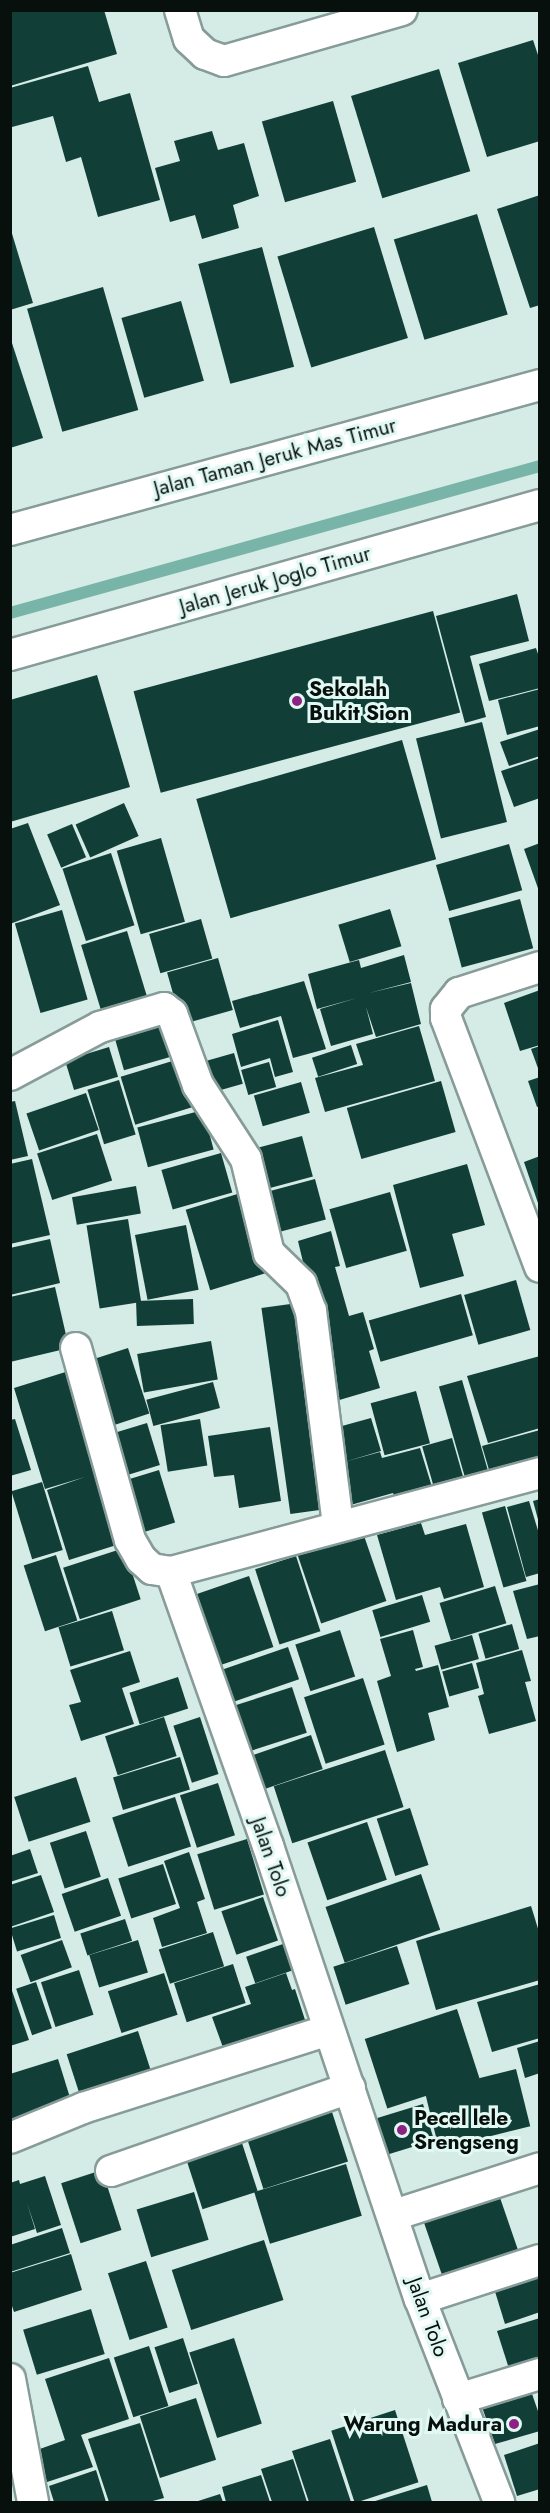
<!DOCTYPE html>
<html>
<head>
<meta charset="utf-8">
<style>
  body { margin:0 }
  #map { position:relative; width:550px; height:2513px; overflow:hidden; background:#d4ebe6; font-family:Jost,sans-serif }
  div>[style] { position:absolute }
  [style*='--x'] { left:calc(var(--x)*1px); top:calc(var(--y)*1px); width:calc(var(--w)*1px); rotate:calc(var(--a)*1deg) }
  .stream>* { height:12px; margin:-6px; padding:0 6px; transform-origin:6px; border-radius:6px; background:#79b4a9 }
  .building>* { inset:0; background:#113f38; transform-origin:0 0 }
  .roads { filter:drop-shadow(2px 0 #879c98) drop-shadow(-2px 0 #879c98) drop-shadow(0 2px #879c98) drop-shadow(0 -2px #879c98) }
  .street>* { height:30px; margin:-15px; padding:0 15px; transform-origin:15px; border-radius:15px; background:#fff }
  .dots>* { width:16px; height:16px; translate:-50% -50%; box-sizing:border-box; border:3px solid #e1f8f3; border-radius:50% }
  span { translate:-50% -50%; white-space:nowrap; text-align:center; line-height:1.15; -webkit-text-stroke:6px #e1f8f3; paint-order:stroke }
  .street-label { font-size:21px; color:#08100e }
  .poi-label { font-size:21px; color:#08100e; font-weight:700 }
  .left { translate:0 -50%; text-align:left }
  .right { translate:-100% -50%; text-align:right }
  .frame { position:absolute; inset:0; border:12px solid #08100e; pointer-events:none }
</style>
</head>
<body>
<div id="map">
  <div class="stream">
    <i style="--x:10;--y:613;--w:550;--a:-15.5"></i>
  </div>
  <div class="building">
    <i style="clip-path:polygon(10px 10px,104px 10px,117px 54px,10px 86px)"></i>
    <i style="clip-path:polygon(533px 40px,540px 61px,540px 141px,487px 157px,458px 63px)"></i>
    <i style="clip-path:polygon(88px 66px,99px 102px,130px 93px,160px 200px,98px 217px,81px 157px,66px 162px,53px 116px,12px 127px,10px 88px)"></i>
    <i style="left:439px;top:69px;width:107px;height:92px;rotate:73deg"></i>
    <i style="left:333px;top:101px;width:84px;height:74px;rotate:74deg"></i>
    <i style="clip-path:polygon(212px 131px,218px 150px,244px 143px,259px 196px,233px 205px,239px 228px,202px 239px,195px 215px,170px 222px,155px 168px,180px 161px,174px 141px)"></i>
    <i style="clip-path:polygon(540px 195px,540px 305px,530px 308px,497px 209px)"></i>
    <i style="left:477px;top:214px;width:105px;height:87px;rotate:73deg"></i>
    <i style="clip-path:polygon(10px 227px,33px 303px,10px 310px)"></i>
    <i style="left:374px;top:227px;width:116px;height:101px;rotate:73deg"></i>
    <i style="left:262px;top:247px;width:124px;height:66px;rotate:75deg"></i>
    <i style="left:103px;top:287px;width:128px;height:79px;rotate:74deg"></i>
    <i style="left:181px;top:301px;width:83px;height:62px;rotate:74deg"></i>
    <i style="clip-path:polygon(10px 337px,43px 438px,10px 448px)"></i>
    <i style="clip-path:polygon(517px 594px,529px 641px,470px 656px,486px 717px,465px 723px,436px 616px)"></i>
    <i style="left:433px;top:611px;width:105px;height:310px;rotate:75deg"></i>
    <i style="clip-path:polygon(536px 648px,540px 660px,540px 688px,489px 701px,479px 664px)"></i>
    <i style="clip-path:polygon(97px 675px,130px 787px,10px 822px,10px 700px)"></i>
    <i style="clip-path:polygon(540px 689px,540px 726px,507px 735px,498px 700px)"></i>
    <i style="left:482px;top:722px;width:103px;height:68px;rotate:76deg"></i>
    <i style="clip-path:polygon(540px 729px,540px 756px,509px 766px,500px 742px)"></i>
    <i style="left:402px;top:740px;width:124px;height:214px;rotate:74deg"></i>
    <i style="clip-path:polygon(540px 758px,540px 798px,514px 807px,501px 771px)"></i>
    <i style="left:124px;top:803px;width:36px;height:53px;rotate:66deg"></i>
    <i style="clip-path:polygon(28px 823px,60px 905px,10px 924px,10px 829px)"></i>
    <i style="left:72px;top:824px;width:36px;height:27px;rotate:67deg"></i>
    <i style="left:161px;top:838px;width:87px;height:46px;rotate:74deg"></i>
    <i style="clip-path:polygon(540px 843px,540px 891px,539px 891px,524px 849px)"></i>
    <i style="left:509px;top:844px;width:48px;height:76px;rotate:74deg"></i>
    <i style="left:111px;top:853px;width:76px;height:51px;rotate:72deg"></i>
    <i style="left:520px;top:899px;width:51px;height:74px;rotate:75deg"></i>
    <i style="left:390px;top:909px;width:39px;height:54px;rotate:73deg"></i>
    <i style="left:62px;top:910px;width:93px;height:49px;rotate:74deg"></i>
    <i style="left:201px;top:919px;width:41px;height:54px;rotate:74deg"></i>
    <i style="left:127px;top:931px;width:77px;height:48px;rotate:73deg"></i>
    <i style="clip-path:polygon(404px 955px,411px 982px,369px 993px,411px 983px,421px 1024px,376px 1037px,366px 1007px,373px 1034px,331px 1046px,320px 1009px,357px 998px,317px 1009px,308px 974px,359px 960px,361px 968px)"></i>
    <i style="left:218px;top:958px;width:54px;height:53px;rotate:74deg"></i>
    <i style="clip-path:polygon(304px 981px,326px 1049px,293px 1058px,281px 1016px,240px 1028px,232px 1001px)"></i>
    <i style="clip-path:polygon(540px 990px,540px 1045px,520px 1051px,504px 1003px)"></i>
    <i style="clip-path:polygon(278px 1020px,293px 1072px,275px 1077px,270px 1058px,241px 1067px,232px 1034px)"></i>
    <i style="left:169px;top:1024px;width:32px;height:56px;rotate:74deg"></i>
    <i style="clip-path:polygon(419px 1026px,435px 1081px,325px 1112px,315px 1078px,363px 1065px,356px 1044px)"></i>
    <i style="left:351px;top:1045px;width:20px;height:41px;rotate:72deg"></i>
    <i style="clip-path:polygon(540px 1046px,540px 1071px,539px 1071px,531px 1049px)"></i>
    <i style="left:109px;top:1047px;width:31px;height:46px;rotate:73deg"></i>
    <i style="left:234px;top:1053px;width:32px;height:32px;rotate:74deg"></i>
    <i style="left:179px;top:1059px;width:50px;height:61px;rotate:73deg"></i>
    <i style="left:269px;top:1062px;width:26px;height:29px;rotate:74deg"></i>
    <i style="clip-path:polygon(540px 1077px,540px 1106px,537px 1107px,528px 1081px)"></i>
    <i style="left:119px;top:1080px;width:57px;height:33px;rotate:73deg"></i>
    <i style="left:441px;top:1081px;width:53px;height:98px;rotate:74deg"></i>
    <i style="left:301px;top:1082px;width:32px;height:49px;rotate:74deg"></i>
    <i style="left:86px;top:1093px;width:39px;height:63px;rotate:71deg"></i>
    <i style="clip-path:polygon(15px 1101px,28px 1156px,10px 1160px,10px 1102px)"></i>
    <i style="left:203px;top:1110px;width:41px;height:68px;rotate:75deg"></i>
    <i style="left:97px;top:1134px;width:49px;height:63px;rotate:72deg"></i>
    <i style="left:302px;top:1136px;width:42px;height:56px;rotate:75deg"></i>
    <i style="left:221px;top:1153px;width:41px;height:62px;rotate:74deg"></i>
    <i style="clip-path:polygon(540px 1156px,540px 1206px,539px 1206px,524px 1162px)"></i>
    <i style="clip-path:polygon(32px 1159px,50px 1235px,10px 1244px,10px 1164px)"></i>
    <i style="clip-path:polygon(467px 1164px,485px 1225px,452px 1234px,464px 1276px,420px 1288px,393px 1185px)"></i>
    <i style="left:315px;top:1179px;width:42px;height:60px;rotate:75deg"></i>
    <i style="left:136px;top:1186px;width:28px;height:65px;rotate:80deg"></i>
    <i style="left:244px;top:1192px;width:84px;height:61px;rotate:73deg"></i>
    <i style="left:390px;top:1192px;width:61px;height:63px;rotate:74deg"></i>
    <i style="left:128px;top:1219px;width:84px;height:42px;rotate:81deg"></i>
    <i style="left:186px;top:1225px;width:66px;height:52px;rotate:79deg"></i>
    <i style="clip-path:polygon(331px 1231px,340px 1266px,335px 1267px,349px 1316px,363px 1312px,374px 1349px,369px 1351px,380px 1388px,336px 1401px,298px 1241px)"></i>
    <i style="clip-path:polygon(50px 1239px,60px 1283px,10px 1295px,10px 1248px)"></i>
    <i style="left:516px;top:1280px;width:52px;height:54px;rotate:74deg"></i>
    <i style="clip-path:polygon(55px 1287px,69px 1348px,10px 1362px,10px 1297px)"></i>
    <i style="left:461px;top:1294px;width:43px;height:96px;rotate:74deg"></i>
    <i style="left:193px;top:1299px;width:25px;height:57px;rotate:88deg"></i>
    <i style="left:305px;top:1302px;width:208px;height:44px;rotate:82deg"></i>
    <i style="left:211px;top:1341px;width:39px;height:75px;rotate:80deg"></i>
    <i style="left:128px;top:1348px;width:69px;height:48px;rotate:72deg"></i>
    <i style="clip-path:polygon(540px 1356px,540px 1428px,488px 1443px,467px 1376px)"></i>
    <i style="clip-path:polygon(72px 1370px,126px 1542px,69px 1560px,47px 1490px,85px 1477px,45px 1489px,14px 1388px)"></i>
    <i style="left:462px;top:1380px;width:106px;height:24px;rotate:74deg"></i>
    <i style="left:213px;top:1382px;width:27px;height:69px;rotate:75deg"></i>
    <i style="left:416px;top:1391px;width:54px;height:47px;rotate:75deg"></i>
    <i style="clip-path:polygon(371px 1418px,381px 1451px,344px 1462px,380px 1452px,382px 1458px,420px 1448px,432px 1487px,395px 1498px,393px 1493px,347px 1506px,331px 1429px)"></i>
    <i style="clip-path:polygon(15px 1419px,31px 1470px,10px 1476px,10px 1420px)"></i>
    <i style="left:200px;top:1419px;width:47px;height:40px;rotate:81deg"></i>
    <i style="left:147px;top:1423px;width:44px;height:44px;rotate:73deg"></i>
    <i style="clip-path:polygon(270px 1427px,281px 1501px,239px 1508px,234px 1475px,214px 1477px,208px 1436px)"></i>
    <i style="clip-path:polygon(540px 1430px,540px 1467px,492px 1480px,482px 1446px)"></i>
    <i style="left:452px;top:1438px;width:45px;height:31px;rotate:74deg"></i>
    <i style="left:159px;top:1470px;width:55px;height:40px;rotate:73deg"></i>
    <i style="left:42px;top:1482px;width:71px;height:32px;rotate:73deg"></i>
    <i style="clip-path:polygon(540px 1499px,540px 1523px,539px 1523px,533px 1501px)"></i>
    <i style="clip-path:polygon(529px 1501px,540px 1537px,540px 1573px,526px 1577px,507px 1507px)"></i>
    <i style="left:505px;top:1506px;width:78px;height:24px;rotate:74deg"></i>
    <i style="clip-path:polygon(421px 1523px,425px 1535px,466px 1524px,484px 1587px,444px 1599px,440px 1587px,396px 1600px,377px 1535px)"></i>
    <i style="left:362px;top:1530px;width:75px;height:69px;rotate:71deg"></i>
    <i style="left:124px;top:1548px;width:54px;height:64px;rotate:72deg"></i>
    <i style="left:56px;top:1555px;width:69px;height:34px;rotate:72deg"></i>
    <i style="left:296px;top:1556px;width:79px;height:43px;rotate:72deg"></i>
    <i style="left:249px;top:1576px;width:75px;height:55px;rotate:71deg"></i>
    <i style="clip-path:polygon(540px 1584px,540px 1636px,527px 1639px,513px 1591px)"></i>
    <i style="left:495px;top:1586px;width:39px;height:58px;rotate:73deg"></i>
    <i style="left:422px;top:1595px;width:28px;height:52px;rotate:73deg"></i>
    <i style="left:112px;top:1611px;width:41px;height:56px;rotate:73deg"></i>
    <i style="left:512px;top:1624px;width:26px;height:35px;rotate:74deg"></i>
    <i style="left:340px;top:1630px;width:49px;height:47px;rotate:72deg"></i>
    <i style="clip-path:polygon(413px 1630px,423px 1667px,415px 1669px,416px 1671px,438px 1665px,449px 1707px,428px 1713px,435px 1740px,397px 1752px,377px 1681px,391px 1676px,380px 1639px)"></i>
    <i style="left:472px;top:1635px;width:25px;height:39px;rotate:74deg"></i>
    <i style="left:288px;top:1647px;width:34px;height:76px;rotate:71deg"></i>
    <i style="clip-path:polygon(522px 1650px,531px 1681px,525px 1682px,536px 1721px,489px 1734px,478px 1696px,484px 1694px,476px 1663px)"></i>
    <i style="clip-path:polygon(130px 1651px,140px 1682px,122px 1688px,134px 1724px,81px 1741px,69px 1705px,81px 1702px,70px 1670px)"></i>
    <i style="left:472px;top:1663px;width:26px;height:31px;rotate:74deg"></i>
    <i style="left:178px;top:1677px;width:33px;height:51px;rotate:72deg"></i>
    <i style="left:363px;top:1678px;width:70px;height:62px;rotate:72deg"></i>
    <i style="left:292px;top:1687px;width:48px;height:61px;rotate:72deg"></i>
    <i style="left:164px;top:1717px;width:41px;height:62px;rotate:72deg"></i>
    <i style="left:200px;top:1717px;width:60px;height:28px;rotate:72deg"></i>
    <i style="left:311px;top:1735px;width:36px;height:69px;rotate:71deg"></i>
    <i style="left:385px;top:1750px;width:60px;height:117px;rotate:72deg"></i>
    <i style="left:180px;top:1757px;width:34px;height:70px;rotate:73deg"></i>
    <i style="left:76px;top:1777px;width:47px;height:65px;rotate:72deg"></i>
    <i style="left:218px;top:1783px;width:55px;height:40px;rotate:72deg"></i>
    <i style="left:175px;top:1797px;width:52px;height:66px;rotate:72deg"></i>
    <i style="left:410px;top:1808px;width:60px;height:35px;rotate:72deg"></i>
    <i style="left:367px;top:1822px;width:61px;height:63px;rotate:71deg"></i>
    <i style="left:86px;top:1831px;width:48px;height:38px;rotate:72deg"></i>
    <i style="left:247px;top:1839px;width:58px;height:52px;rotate:73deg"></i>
    <i style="clip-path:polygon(30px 1849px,38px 1873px,10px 1882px,10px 1856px)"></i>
    <i style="clip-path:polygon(189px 1852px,205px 1899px,197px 1902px,207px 1933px,162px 1947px,153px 1918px,180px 1908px,164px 1861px)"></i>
    <i style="left:163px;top:1864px;width:42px;height:47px;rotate:72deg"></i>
    <i style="left:421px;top:1874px;width:59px;height:101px;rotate:71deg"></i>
    <i style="clip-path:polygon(41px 1875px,54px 1912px,10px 1927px,10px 1885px)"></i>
    <i style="left:108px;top:1878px;width:40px;height:49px;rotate:71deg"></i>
    <i style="left:263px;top:1897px;width:46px;height:44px;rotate:71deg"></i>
    <i style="clip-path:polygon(531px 1906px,540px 1935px,540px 1980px,436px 2010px,416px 1941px)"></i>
    <i style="left:54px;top:1915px;width:24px;height:46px;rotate:73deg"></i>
    <i style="left:125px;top:1919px;width:23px;height:47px;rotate:72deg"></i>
    <i style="left:213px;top:1932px;width:36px;height:57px;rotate:72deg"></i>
    <i style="left:62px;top:1940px;width:29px;height:44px;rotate:70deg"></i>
    <i style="left:138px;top:1940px;width:34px;height:51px;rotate:73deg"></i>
    <i style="left:283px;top:1944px;width:28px;height:39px;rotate:71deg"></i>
    <i style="left:397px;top:1946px;width:40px;height:67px;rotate:72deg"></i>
    <i style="left:233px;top:1964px;width:41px;height:62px;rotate:72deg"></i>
    <i style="left:79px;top:1970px;width:47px;height:40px;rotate:72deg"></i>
    <i style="left:164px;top:1973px;width:44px;height:59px;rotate:72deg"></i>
    <i style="clip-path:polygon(286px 1973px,292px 1990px,295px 1989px,307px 2026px,225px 2053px,212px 2017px,251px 2004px,245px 1987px)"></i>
    <i style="left:36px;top:1982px;width:49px;height:21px;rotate:71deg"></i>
    <i style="clip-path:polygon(540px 1984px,540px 2038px,492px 2052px,477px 2002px)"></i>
    <i style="clip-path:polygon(10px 1985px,29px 2040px,10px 2046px)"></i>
    <i style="left:457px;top:2009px;width:73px;height:97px;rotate:72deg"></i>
    <i style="left:138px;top:2031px;width:47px;height:75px;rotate:72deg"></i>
    <i style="clip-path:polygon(540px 2041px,540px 2073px,525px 2078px,517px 2048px)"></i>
    <i style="clip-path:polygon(58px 2059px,72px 2104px,10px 2123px,10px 2074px)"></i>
    <i style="left:516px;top:2069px;width:59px;height:94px;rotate:76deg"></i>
    <i style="left:423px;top:2104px;width:38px;height:57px;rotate:73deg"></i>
    <i style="left:332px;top:2112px;width:52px;height:89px;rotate:72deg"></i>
    <i style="left:241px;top:2140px;width:54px;height:58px;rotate:72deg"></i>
    <i style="left:346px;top:2164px;width:54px;height:96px;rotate:73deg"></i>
    <i style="left:102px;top:2170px;width:63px;height:43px;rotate:72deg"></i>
    <i style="clip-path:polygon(45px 2176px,61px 2225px,37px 2233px,27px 2203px,35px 2229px,10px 2237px,10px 2183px,19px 2180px,20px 2184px)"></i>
    <i style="left:497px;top:2189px;width:74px;height:80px;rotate:71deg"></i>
    <i style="left:194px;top:2192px;width:50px;height:60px;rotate:73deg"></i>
    <i style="clip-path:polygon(62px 2228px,70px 2253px,10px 2272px,10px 2245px)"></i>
    <i style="left:264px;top:2240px;width:63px;height:97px;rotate:72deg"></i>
    <i style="clip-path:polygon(71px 2254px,82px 2290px,14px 2312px,10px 2300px,10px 2273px)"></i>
    <i style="left:146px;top:2261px;width:70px;height:40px;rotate:72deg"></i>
    <i style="clip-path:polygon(540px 2269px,540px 2312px,505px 2324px,493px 2285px)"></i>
    <i style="left:91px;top:2309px;width:47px;height:71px;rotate:73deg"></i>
    <i style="clip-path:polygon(540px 2318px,540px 2366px,511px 2375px,497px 2331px)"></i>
    <i style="left:183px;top:2338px;width:48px;height:30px;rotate:72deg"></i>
    <i style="left:234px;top:2338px;width:90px;height:47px;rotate:72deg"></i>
    <i style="left:149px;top:2346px;width:63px;height:37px;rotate:72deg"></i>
    <i style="clip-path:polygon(109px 2358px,129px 2419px,81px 2435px,93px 2467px,47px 2482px,37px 2450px,65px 2440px,45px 2379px)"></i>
    <i style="clip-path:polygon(531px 2391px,540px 2417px,540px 2431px,495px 2444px,482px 2407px)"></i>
    <i style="left:196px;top:2398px;width:65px;height:59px;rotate:72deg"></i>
    <i style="left:395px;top:2410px;width:76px;height:67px;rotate:72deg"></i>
    <i style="clip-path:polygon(140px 2423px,164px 2498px,149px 2502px,109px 2502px,88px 2439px)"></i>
    <i style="clip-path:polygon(330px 2439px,351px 2502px,309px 2502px,292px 2451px)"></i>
    <i style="clip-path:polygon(540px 2443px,540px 2489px,517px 2496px,504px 2455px)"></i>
    <i style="clip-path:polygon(293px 2459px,307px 2502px,272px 2502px,261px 2469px)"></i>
    <i style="clip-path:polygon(96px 2470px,106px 2502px,54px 2502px,49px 2486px)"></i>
    <i style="clip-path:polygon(261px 2475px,270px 2502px,226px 2502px,222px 2487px)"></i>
    <i style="clip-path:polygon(427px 2485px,432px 2502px,372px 2502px)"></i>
    <i style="clip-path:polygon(220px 2494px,223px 2502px,195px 2502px)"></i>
  </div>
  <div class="roads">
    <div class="street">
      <i style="--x:180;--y:10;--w:30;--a:73"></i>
      <i style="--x:189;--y:39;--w:22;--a:43"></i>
      <i style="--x:205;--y:54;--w:20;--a:20"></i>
      <i style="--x:224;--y:61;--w:185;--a:-16"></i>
      <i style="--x:10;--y:530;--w:549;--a:-15.3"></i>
      <i style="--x:10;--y:655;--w:551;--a:-15.8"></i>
      <i style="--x:540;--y:967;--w:85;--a:162.2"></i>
      <i style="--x:459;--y:993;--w:21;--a:129"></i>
      <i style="--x:446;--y:1009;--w:9;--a:90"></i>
      <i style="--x:446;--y:1018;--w:266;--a:69.3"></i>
      <i style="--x:10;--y:1075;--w:102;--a:-28.1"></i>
      <i style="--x:100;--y:1027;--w:67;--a:-16.5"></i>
      <i style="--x:164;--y:1008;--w:10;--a:37"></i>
      <i style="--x:172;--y:1014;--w:76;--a:69.9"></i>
      <i style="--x:198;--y:1085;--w:88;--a:57"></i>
      <i style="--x:246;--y:1159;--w:97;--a:76.3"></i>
      <i style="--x:269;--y:1253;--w:45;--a:44.1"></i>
      <i style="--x:301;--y:1284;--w:29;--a:70"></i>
      <i style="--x:311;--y:1311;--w:217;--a:82.8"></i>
      <i style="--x:76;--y:1348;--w:199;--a:74.3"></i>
      <i style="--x:130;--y:1540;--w:22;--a:60"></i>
      <i style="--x:141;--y:1559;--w:15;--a:42"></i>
      <i style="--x:152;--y:1569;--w:19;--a:9"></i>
      <i style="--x:171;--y:1572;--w:382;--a:-15"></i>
      <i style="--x:171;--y:1572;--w:291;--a:70.5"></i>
      <i style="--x:268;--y:1846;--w:478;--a:71.5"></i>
      <i style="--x:420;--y:2299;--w:218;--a:68.7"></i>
      <i style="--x:10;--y:2138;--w:79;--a:-22.3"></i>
      <i style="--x:83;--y:2108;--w:258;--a:-17.6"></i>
      <i style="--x:111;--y:2171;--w:253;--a:-19.2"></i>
      <i style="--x:394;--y:2215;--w:153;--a:-17.8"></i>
      <i style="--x:420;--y:2299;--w:126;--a:-18"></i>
      <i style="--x:10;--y:2379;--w:125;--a:79.4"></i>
      <i style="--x:458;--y:2399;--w:86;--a:-17"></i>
    </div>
  </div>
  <div class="dots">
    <i style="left:297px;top:701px;background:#8d2184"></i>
    <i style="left:402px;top:2130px;background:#8d2184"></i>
    <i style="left:514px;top:2424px;background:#8d2184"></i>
  </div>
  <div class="street-label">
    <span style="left:275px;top:457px;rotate:-15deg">Jalan Taman Jeruk Mas Timur</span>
    <span style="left:275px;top:580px;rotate:-16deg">Jalan Jeruk Joglo Timur</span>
    <span style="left:271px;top:1857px;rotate:71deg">Jalan Tolo</span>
    <span style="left:428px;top:2317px;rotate:70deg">Jalan Tolo</span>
  </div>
  <div class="poi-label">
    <span class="left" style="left:309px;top:701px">Sekolah<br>Bukit Sion</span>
    <span class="left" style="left:414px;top:2130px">Pecel lele<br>Srengseng</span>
    <span class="right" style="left:502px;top:2424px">Warung Madura</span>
  </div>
  <div class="frame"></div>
</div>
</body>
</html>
